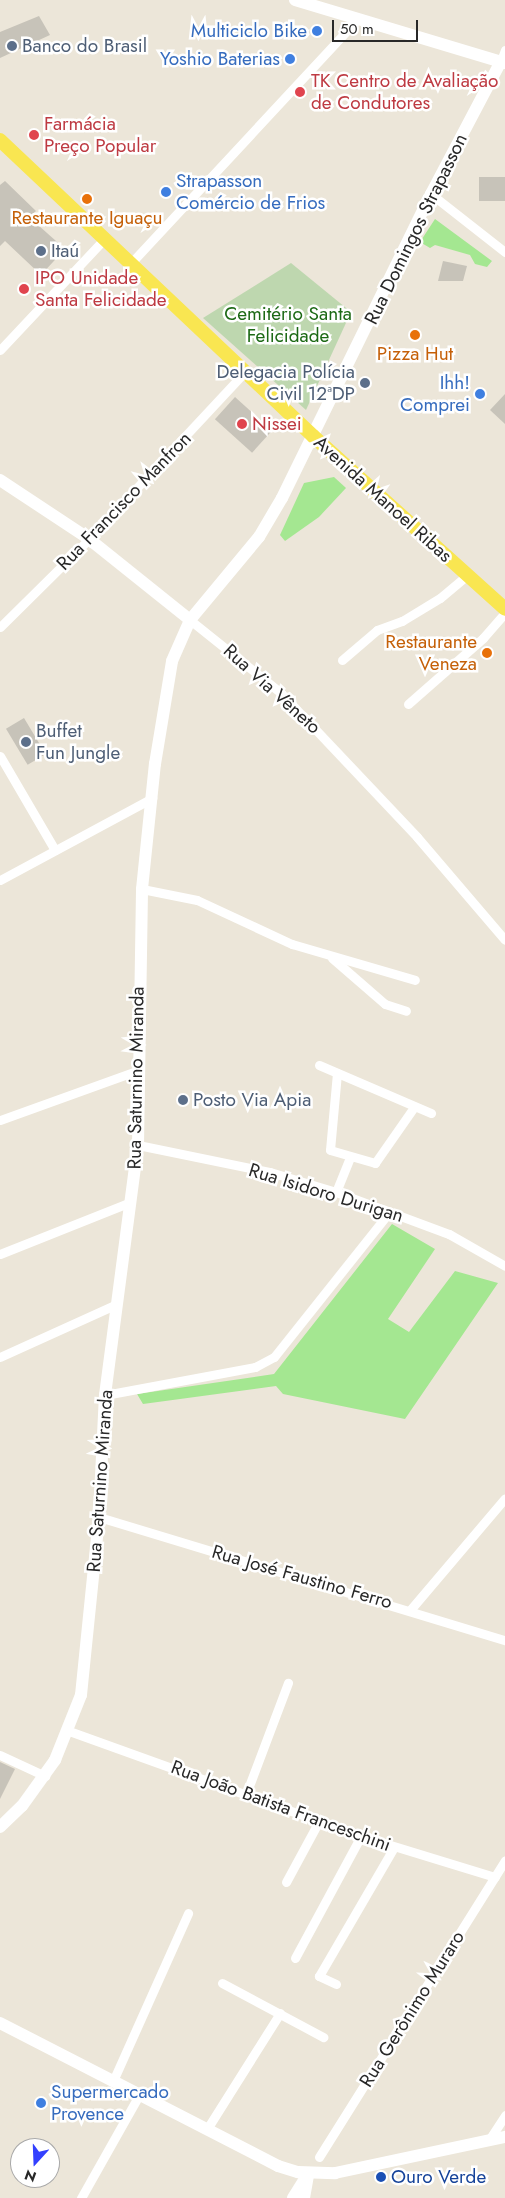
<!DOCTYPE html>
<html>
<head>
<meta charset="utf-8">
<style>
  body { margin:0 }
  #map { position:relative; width:505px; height:2198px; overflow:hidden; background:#ece6d9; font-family:Jost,sans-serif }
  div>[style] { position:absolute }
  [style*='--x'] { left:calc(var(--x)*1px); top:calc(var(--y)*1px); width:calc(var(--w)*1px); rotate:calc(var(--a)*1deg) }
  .green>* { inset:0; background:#a4e791 }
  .cemetery>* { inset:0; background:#bed7af }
  .building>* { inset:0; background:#c7c3b9; transform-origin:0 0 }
  .street>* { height:9px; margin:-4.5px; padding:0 4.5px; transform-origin:4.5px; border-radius:4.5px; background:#fff }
  .secondary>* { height:12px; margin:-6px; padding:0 6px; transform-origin:6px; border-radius:6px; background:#fff }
  .primary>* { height:14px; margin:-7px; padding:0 7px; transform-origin:7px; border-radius:7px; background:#f9e651 }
  .dots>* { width:14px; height:14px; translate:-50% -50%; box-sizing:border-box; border:2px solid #fff; border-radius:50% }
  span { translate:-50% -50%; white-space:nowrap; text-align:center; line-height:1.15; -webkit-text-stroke:5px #fff; paint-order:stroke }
  .shop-label { font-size:19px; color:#366cbe }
  .right { translate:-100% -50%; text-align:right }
  .left { translate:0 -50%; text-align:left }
  .service-label { font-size:19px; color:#4e5e75 }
  .health-label { font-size:19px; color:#be3a42 }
  .food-label { font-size:19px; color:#c56008 }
  .street-label { font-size:19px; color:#282828 }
  .park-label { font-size:19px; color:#1c6915 }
  .transit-label { font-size:19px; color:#164399 }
  .north { position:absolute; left:10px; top:2138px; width:50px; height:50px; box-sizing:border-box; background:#fff; border:1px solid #a9a9a9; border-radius:50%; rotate:200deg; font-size:14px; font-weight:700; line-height:20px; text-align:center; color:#282828 }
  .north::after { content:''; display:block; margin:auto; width:18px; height:22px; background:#3340ff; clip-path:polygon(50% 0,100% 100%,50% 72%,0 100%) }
  .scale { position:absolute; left:332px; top:20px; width:86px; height:22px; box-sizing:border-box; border:2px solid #282828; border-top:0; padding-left:6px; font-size:15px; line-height:18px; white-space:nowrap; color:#282828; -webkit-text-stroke:4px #fff; paint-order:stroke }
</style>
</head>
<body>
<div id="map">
  <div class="green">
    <i style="clip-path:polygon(435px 219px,492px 261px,487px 267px,475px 264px,470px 255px,435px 245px,430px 248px,420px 242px)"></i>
    <i style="clip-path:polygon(334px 477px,346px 488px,319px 517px,285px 541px,280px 535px,304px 483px)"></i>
    <i style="clip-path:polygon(392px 1224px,435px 1249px,388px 1319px,409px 1332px,455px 1271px,498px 1283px,405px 1419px,283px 1394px,276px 1386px,143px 1404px,137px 1394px,274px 1374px)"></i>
  </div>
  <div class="cemetery">
    <i style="clip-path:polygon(291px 263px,351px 312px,306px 410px,203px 318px)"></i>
  </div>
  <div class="building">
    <i style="clip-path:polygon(39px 16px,50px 35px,0 58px,0 32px)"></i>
    <i style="left:479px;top:177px;width:26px;height:24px"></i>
    <i style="clip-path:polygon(5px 181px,36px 211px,29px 217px,65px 249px,41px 275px,5px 241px,0 246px,0 185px)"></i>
    <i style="clip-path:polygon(443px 261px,467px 266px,463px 281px,438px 281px)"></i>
    <i style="clip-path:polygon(505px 394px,505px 424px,490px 410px)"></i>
    <i style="left:235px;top:397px;width:50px;height:30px;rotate:42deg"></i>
    <i style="left:24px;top:718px;width:42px;height:21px;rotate:59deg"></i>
    <i style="clip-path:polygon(0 1762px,15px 1769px,0 1799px)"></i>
  </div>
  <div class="street">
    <i style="--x:500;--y:63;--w:14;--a:-69"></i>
    <i style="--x:431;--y:194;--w:94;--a:38.1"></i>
    <i style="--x:131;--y:263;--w:330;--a:-47.1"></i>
    <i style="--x:0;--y:350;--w:154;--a:-46.8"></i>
    <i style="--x:190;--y:620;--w:117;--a:38.7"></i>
    <i style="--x:281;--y:693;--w:198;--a:46.6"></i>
    <i style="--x:417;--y:837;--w:135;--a:49.5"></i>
    <i style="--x:0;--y:627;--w:125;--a:-44.7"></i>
    <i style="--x:89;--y:539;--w:229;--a:-47"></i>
    <i style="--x:342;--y:660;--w:46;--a:-40.6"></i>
    <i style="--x:377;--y:630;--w:27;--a:-20"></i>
    <i style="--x:402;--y:621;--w:44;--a:-31.2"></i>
    <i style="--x:440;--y:598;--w:35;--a:-40"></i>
    <i style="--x:408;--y:704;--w:100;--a:-41.3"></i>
    <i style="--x:483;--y:638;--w:33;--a:-49"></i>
    <i style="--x:0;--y:756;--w:109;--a:59.7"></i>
    <i style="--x:0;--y:880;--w:173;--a:-28.3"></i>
    <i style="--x:142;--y:889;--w:56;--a:11.3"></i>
    <i style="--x:197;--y:900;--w:105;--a:24.9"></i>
    <i style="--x:292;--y:944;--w:128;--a:16.3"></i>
    <i style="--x:332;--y:958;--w:70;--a:41"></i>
    <i style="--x:385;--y:1004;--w:22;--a:18"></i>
    <i style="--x:319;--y:1065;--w:122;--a:23.2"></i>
    <i style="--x:337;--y:1073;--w:77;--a:95.2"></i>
    <i style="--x:330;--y:1150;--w:47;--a:16.1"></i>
    <i style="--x:375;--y:1163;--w:68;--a:-55.1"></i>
    <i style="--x:0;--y:1120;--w:148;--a:-19.8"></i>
    <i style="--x:138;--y:1145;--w:135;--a:11.6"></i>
    <i style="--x:270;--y:1172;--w:69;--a:16.9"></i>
    <i style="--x:336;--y:1192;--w:121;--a:20.4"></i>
    <i style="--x:449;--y:1234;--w:64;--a:29.7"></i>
    <i style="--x:336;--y:1192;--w:38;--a:-68"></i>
    <i style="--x:0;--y:1254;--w:141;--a:-21.7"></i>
    <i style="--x:0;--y:1357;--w:128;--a:-24.4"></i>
    <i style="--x:105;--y:1395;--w:153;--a:-10.6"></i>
    <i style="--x:255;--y:1367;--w:21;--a:-28"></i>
    <i style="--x:274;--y:1357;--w:186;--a:-51.5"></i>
    <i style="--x:99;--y:1517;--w:424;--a:16.9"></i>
    <i style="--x:411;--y:1609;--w:145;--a:-49.7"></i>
    <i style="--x:69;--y:1731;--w:310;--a:19.8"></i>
    <i style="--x:361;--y:1836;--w:140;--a:17"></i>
    <i style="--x:0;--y:1755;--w:50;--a:25"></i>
    <i style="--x:246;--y:1794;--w:119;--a:-69.3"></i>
    <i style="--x:286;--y:1882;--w:69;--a:-61.6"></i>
    <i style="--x:295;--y:1958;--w:139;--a:-61.6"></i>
    <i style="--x:222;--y:1983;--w:115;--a:28.1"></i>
    <i style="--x:336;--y:1984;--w:19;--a:-155"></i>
    <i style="--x:319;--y:1976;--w:149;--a:-59.8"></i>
    <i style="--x:113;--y:2081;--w:184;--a:-65.9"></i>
    <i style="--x:207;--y:2129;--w:137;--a:-57.8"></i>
    <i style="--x:489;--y:2140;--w:30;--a:-57"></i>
    <i style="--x:319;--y:2157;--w:350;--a:-57.9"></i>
    <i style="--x:81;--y:2198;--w:118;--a:-60.6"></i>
  </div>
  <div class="secondary">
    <i style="--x:295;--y:0;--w:219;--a:16.7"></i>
    <i style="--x:0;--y:480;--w:107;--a:33.5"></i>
    <i style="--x:89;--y:539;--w:129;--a:38.7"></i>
    <i style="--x:0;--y:1827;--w:30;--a:-44"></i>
    <i style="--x:22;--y:1806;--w:57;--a:-54.3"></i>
    <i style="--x:55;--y:1760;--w:70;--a:-68.2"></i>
    <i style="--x:81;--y:1695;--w:179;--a:-84.2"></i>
    <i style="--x:99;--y:1517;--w:122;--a:-87.2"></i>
    <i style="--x:105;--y:1395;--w:252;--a:-82.5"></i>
    <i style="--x:138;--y:1145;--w:256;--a:-89.1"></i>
    <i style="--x:142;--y:889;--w:126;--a:-84.1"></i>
    <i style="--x:155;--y:764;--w:104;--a:-80.6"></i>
    <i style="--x:172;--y:661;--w:45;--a:-66.3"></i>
    <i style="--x:190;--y:620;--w:108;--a:-50.3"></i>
    <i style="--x:259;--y:537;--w:45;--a:-59.5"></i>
    <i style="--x:282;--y:498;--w:339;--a:-63.9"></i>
    <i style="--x:431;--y:194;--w:148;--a:-62.2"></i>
    <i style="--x:0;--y:2023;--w:313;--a:27.2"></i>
    <i style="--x:278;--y:2166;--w:21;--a:17"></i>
    <i style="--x:298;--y:2172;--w:37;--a:2"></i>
    <i style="--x:335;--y:2173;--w:174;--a:-12"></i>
    <i style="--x:293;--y:2198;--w:28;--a:-58"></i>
    <i style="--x:304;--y:2198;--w:22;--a:-80"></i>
  </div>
  <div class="primary">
    <i style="--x:0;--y:140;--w:431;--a:43.4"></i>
    <i style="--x:313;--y:436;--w:258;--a:42"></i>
  </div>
  <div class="dots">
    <i style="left:317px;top:31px;background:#3f7fe0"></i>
    <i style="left:12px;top:46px;background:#5c6f8a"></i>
    <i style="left:290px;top:59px;background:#3f7fe0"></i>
    <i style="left:300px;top:92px;background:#e0444e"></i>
    <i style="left:34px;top:135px;background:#e0444e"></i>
    <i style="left:166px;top:192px;background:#3f7fe0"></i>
    <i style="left:87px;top:199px;background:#e8710a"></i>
    <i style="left:41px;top:251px;background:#5c6f8a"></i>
    <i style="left:24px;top:289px;background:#e0444e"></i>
    <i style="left:415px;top:335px;background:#e8710a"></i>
    <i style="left:365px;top:383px;background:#5c6f8a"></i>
    <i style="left:480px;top:394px;background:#3f7fe0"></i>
    <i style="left:242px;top:424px;background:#e0444e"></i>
    <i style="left:487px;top:653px;background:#e8710a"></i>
    <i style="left:26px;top:742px;background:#5c6f8a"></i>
    <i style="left:183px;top:1100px;background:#5c6f8a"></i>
    <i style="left:41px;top:2103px;background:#3f7fe0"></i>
    <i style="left:381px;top:2177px;background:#1a4fb4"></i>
  </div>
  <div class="shop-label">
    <span class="right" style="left:307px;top:31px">Multiciclo Bike</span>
    <span class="right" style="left:280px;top:59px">Yoshio Baterias</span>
    <span class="left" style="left:176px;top:192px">Strapasson<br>Comércio de Frios</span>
    <span class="right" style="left:470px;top:394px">Ihh!<br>Comprei</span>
    <span class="left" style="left:51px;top:2103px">Supermercado<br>Provence</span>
  </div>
  <div class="service-label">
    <span class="left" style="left:22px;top:46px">Banco do Brasil</span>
    <span class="left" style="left:51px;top:251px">Itaú</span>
    <span class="right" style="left:355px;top:383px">Delegacia Polícia<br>Civil 12ªDP</span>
    <span class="left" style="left:36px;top:742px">Buffet<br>Fun Jungle</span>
    <span class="left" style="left:193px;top:1100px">Posto Via Apia</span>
  </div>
  <div class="health-label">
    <span class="left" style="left:311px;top:92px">TK Centro de Avaliação<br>de Condutores</span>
    <span class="left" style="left:44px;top:135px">Farmácia<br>Preço Popular</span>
    <span class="left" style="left:35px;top:289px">IPO Unidade<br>Santa Felicidade</span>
    <span class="left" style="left:252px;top:424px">Nissei</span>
  </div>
  <div class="food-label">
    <span style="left:87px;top:218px">Restaurante Iguaçu</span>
    <span style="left:415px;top:354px">Pizza Hut</span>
    <span class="right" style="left:477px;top:653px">Restaurante<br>Veneza</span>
  </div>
  <div class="street-label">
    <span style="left:416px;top:229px;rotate:-64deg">Rua Domingos Strapasson</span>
    <span style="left:383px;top:499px;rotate:42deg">Avenida Manoel Ribas</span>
    <span style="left:124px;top:501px;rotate:-46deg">Rua Francisco Manfron</span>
    <span style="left:272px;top:689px;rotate:42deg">Rua Via Vêneto</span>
    <span style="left:136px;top:1078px;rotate:-89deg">Rua Saturnino Miranda</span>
    <span style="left:326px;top:1193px;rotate:17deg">Rua Isidoro Durigan</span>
    <span style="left:100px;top:1481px;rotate:-86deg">Rua Saturnino Miranda</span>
    <span style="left:302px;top:1577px;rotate:16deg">Rua José Faustino Ferro</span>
    <span style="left:281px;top:1806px;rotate:20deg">Rua João Batista Franceschini</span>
    <span style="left:412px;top:2009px;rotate:-58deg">Rua Gerônimo Muraro</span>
  </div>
  <div class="park-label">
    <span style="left:288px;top:325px">Cemitério Santa<br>Felicidade</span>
  </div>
  <div class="transit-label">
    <span class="left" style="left:391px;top:2177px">Ouro Verde</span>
  </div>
  <div class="north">N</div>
  <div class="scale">50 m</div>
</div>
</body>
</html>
